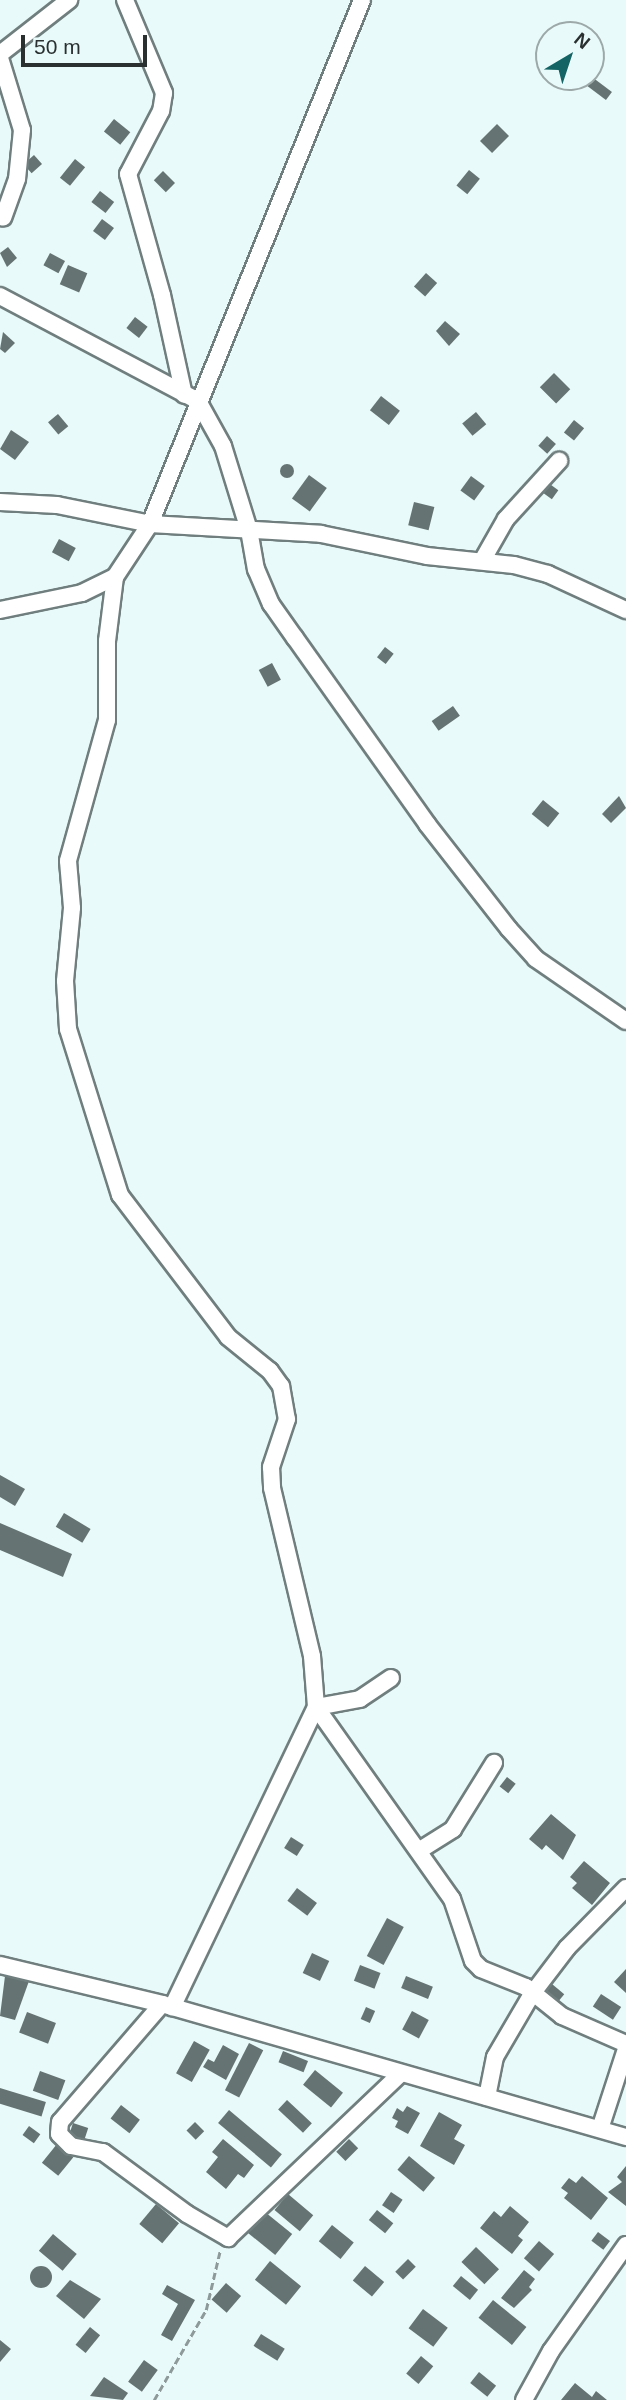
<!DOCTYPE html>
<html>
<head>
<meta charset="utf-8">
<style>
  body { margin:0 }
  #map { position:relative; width:626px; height:2400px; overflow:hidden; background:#e9fafa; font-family:Helvetica,sans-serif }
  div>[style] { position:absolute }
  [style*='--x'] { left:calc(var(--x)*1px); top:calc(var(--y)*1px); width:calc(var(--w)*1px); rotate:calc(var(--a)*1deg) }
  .building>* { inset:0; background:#657473; transform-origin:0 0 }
  .round { border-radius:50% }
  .path>* { height:2.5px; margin-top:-1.25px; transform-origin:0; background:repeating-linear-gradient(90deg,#8e9a9a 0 7px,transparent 0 10.5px) }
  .roads { filter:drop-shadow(2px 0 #707e7e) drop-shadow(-2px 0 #707e7e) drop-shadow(0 2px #707e7e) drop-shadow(0 -2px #707e7e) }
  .minor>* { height:16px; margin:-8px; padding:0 8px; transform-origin:8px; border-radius:8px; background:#fff }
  span { translate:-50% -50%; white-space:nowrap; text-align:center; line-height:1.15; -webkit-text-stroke:7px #e9fafa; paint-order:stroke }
  .north { position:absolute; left:535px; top:21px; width:70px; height:70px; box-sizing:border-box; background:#e9fafa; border:2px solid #9da9a9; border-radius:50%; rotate:39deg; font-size:19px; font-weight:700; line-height:28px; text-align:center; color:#2a3030 }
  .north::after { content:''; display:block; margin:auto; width:24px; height:32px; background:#156465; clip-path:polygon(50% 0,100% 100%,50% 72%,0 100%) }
  .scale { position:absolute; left:21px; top:35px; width:126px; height:32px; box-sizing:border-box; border:4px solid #2a3030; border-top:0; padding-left:9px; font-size:21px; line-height:24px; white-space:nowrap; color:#2a3030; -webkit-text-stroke:5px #e9fafa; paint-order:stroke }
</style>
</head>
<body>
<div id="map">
  <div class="building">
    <i style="left:592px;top:77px;width:25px;height:10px;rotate:37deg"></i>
    <i style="left:114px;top:119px;width:21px;height:16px;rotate:39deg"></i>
    <i style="left:497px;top:124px;width:17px;height:24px;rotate:45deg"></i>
    <i style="left:34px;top:155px;width:12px;height:14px;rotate:48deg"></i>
    <i style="left:75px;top:159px;width:13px;height:24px;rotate:39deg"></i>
    <i style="left:469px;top:170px;width:14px;height:20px;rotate:39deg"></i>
    <i style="left:163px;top:171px;width:17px;height:13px;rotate:45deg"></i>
    <i style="left:100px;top:191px;width:18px;height:14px;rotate:38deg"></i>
    <i style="left:102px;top:219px;width:15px;height:15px;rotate:37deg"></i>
    <i style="clip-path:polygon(8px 247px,17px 258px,7px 267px,0 253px)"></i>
    <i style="left:50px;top:253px;width:17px;height:14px;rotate:28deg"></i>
    <i style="left:68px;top:265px;width:21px;height:21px;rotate:23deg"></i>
    <i style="left:426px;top:273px;width:15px;height:18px;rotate:42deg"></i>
    <i style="left:135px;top:317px;width:16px;height:14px;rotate:38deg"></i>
    <i style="clip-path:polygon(445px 321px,460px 334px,449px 346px,436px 331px)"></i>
    <i style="clip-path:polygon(3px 332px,15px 343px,5px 353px,0 349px)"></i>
    <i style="left:554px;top:373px;width:23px;height:20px;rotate:45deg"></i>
    <i style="left:381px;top:396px;width:24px;height:18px;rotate:38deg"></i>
    <i style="left:476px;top:412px;width:16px;height:18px;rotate:50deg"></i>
    <i style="left:58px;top:414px;width:16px;height:13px;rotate:50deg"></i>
    <i style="left:574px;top:420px;width:13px;height:16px;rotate:39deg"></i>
    <i style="clip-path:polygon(11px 430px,29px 442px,15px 460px,0 449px)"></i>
    <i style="left:547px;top:436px;width:12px;height:13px;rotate:42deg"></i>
    <i class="round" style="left:280px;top:464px;width:14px;height:14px"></i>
    <i style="left:309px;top:475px;width:22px;height:29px;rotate:36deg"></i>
    <i style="left:471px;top:476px;width:17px;height:18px;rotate:36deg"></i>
    <i style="left:547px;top:482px;width:14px;height:11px;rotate:36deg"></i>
    <i style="left:414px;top:502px;width:21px;height:24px;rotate:14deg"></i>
    <i style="left:59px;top:539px;width:19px;height:15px;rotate:28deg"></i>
    <i style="left:385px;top:647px;width:11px;height:13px;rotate:38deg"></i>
    <i style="left:272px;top:663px;width:19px;height:15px;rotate:62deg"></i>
    <i style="left:453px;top:706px;width:12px;height:26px;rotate:55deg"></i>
    <i style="clip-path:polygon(619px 796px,626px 808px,611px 823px,602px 814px)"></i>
    <i style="left:543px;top:800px;width:21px;height:18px;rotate:39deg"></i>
    <i style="clip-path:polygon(0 1475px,25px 1489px,15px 1506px,0 1497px)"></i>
    <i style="left:64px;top:1513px;width:31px;height:16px;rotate:31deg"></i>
    <i style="clip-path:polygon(0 1523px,72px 1554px,63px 1577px,0 1550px)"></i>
    <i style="left:507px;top:1777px;width:11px;height:12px;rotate:38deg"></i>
    <i style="clip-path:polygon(551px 1814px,576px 1835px,563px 1860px,546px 1845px,542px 1850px,529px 1839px)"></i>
    <i style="left:291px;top:1837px;width:15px;height:13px;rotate:32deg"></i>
    <i style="clip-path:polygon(584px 1861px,610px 1883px,592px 1905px,572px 1888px,577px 1883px,570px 1877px)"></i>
    <i style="left:297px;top:1888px;width:25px;height:16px;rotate:37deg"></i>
    <i style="left:387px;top:1918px;width:19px;height:43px;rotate:28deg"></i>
    <i style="left:312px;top:1953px;width:19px;height:22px;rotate:25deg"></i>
    <i style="left:360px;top:1965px;width:22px;height:17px;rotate:21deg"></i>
    <i style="clip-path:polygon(626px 1969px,626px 1993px,614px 1982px)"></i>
    <i style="clip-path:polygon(5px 1976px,29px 1981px,15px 2020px,0 2016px)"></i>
    <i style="left:406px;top:1976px;width:29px;height:13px;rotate:22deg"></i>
    <i style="left:552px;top:1984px;width:16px;height:9px;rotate:40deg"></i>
    <i style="left:601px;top:1994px;width:24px;height:15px;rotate:33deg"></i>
    <i style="left:366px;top:2007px;width:10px;height:13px;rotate:24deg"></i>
    <i style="left:412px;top:2011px;width:19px;height:21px;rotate:28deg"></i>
    <i style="left:27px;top:2012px;width:31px;height:22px;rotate:21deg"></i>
    <i style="left:194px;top:2041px;width:18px;height:37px;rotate:29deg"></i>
    <i style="left:249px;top:2043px;width:16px;height:53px;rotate:27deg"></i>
    <i style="clip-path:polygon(223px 2045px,239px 2054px,226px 2080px,203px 2067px,208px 2059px,214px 2062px)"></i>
    <i style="left:283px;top:2051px;width:27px;height:12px;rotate:22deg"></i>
    <i style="left:315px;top:2070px;width:36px;height:19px;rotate:39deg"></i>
    <i style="left:40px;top:2071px;width:27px;height:21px;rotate:20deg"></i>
    <i style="left:0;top:2088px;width:48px;height:15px;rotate:17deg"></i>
    <i style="left:287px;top:2100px;width:34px;height:13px;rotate:43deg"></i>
    <i style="left:121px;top:2105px;width:24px;height:17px;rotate:38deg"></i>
    <i style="clip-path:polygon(407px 2106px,420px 2113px,408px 2134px,395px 2127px,398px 2121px,392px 2118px,397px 2108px,403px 2112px)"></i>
    <i style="left:229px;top:2110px;width:69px;height:17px;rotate:40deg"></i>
    <i style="clip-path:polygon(439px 2112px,462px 2125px,454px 2139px,465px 2145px,454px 2165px,420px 2146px)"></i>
    <i style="left:195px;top:2122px;width:13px;height:12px;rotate:45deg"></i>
    <i style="left:73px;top:2123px;width:16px;height:14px;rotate:18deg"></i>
    <i style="left:29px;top:2126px;width:14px;height:11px;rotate:36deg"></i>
    <i style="clip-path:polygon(223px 2139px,254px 2165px,244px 2178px,238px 2174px,226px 2189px,206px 2172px,218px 2157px,212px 2152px)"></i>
    <i style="left:349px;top:2139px;width:13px;height:18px;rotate:45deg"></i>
    <i style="left:57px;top:2144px;width:21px;height:24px;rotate:39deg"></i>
    <i style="left:409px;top:2156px;width:34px;height:18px;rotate:40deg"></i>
    <i style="clip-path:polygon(626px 2166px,626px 2206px,608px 2192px,622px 2182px,617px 2177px)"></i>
    <i style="clip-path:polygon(582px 2176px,608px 2198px,591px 2220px,564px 2198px,568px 2193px,561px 2188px,569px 2178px,576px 2183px)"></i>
    <i style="left:391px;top:2192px;width:14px;height:16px;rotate:34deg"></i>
    <i style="left:288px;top:2194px;width:33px;height:21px;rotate:40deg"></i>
    <i style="left:156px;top:2204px;width:30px;height:26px;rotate:40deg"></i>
    <i style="clip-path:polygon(510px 2206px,529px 2222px,518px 2236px,523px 2240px,512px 2254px,480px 2228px,494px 2211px,501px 2217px)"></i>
    <i style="left:377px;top:2210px;width:21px;height:13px;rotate:39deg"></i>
    <i style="left:265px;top:2212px;width:35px;height:27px;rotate:39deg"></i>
    <i style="left:332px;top:2225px;width:28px;height:21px;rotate:39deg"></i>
    <i style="left:598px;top:2232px;width:15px;height:11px;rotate:37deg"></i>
    <i style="left:53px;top:2234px;width:31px;height:22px;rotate:40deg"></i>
    <i style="left:539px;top:2241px;width:20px;height:23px;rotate:41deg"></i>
    <i style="left:476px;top:2247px;width:32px;height:21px;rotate:44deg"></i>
    <i style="left:408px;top:2259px;width:11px;height:18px;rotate:45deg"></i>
    <i style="left:270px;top:2261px;width:40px;height:24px;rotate:39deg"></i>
    <i class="round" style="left:30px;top:2266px;width:22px;height:22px"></i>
    <i style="left:365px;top:2266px;width:25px;height:19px;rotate:40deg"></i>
    <i style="clip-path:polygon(524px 2270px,535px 2279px,529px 2287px,532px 2290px,514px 2308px,501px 2298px)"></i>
    <i style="left:461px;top:2276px;width:22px;height:13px;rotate:39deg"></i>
    <i style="clip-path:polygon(70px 2280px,101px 2299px,84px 2319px,56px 2296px)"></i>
    <i style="left:226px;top:2283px;width:20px;height:22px;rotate:41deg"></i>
    <i style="clip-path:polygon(167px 2285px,195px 2300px,172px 2341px,161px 2335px,178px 2304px,162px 2294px)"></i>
    <i style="left:493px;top:2300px;width:43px;height:23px;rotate:39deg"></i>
    <i style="left:423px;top:2309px;width:31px;height:24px;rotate:37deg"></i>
    <i style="left:90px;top:2327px;width:13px;height:23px;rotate:39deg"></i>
    <i style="left:261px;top:2334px;width:28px;height:14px;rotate:32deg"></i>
    <i style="clip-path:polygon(0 2340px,11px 2349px,0 2362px)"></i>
    <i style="left:421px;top:2356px;width:16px;height:23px;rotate:40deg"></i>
    <i style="left:144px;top:2360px;width:17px;height:27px;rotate:36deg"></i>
    <i style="left:479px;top:2372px;width:22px;height:14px;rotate:39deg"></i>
    <i style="clip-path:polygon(104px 2377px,128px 2393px,123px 2400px,90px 2396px)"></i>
    <i style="clip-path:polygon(575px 2383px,592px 2397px,596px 2391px,607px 2400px,561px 2400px)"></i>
  </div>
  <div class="path">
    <i style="--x:154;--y:2400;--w:104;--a:-60"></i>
    <i style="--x:206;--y:2310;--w:61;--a:-76.7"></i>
  </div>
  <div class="roads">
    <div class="minor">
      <i style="--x:125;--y:0;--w:101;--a:67.2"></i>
      <i style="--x:164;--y:93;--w:18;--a:99"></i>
      <i style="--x:161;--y:111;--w:71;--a:117.6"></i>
      <i style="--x:128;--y:174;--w:126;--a:74.3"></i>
      <i style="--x:162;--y:295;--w:102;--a:77.6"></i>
      <i style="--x:0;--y:54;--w:88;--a:-38"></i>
      <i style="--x:0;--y:58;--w:75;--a:73"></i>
      <i style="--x:22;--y:130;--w:49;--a:95.8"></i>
      <i style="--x:17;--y:179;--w:41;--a:109.7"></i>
      <i style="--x:0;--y:296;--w:224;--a:27.9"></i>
      <i style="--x:198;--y:401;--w:51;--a:60.9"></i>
      <i style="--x:223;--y:446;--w:88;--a:72.8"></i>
      <i style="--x:249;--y:530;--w:40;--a:80"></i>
      <i style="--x:256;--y:569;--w:38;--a:67"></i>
      <i style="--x:271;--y:604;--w:42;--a:54.8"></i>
      <i style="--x:295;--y:638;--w:228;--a:54.6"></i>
      <i style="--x:427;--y:824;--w:133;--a:52"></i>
      <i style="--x:509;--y:929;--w:40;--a:48"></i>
      <i style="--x:536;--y:959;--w:109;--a:34.6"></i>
      <i style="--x:0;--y:502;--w:57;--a:3"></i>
      <i style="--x:57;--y:505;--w:95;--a:11.5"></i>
      <i style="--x:150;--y:524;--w:171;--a:3.3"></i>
      <i style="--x:321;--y:534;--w:108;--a:11.7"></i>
      <i style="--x:427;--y:556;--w:87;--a:5.9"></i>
      <i style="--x:514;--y:565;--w:35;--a:15"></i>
      <i style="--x:548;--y:574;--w:86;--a:24.8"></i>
      <i style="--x:482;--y:561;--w:48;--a:-60.3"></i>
      <i style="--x:506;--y:519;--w:79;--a:-47.6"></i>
      <i style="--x:115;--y:577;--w:64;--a:97.1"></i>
      <i style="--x:107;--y:641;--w:79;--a:90"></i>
      <i style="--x:107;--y:720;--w:146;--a:105.5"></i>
      <i style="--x:68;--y:861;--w:47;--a:85.1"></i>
      <i style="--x:72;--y:908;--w:73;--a:95.5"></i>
      <i style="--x:65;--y:981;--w:48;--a:86.4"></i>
      <i style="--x:68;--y:1029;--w:174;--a:72.6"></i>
      <i style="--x:120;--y:1195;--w:178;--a:52.7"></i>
      <i style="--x:228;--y:1337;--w:54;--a:39"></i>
      <i style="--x:270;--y:1371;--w:19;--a:54"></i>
      <i style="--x:281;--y:1386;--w:34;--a:80"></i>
      <i style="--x:287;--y:1419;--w:51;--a:108.4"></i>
      <i style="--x:271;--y:1467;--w:21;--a:87"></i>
      <i style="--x:272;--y:1488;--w:173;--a:76.6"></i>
      <i style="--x:312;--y:1656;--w:51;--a:85.5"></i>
      <i style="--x:316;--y:1707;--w:333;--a:115.6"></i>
      <i style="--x:0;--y:610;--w:84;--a:-11.7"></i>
      <i style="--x:82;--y:593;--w:37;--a:-26"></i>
      <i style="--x:115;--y:577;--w:64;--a:-56.6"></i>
      <i style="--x:150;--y:524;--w:565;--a:-67.97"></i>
      <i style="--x:391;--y:1678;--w:37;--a:146"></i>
      <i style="--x:360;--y:1699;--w:45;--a:169.7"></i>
      <i style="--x:316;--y:1707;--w:235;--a:54.7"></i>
      <i style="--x:452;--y:1899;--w:65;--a:71.3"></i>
      <i style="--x:473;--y:1961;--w:11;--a:45"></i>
      <i style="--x:481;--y:1969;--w:48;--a:21.8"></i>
      <i style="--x:526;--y:1987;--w:46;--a:38.9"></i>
      <i style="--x:562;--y:2016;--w:70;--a:23.6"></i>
      <i style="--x:420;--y:1850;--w:39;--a:-32"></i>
      <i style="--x:453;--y:1829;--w:78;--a:-58.2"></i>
      <i style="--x:0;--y:1965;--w:167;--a:13.5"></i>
      <i style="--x:162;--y:2004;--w:483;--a:16"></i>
      <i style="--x:162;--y:2004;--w:156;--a:130.8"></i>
      <i style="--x:60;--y:2122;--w:12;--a:95"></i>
      <i style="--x:59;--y:2134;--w:17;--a:45"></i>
      <i style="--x:71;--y:2146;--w:33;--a:11"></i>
      <i style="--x:103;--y:2152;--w:104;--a:36.4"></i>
      <i style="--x:187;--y:2214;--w:48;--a:30.3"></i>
      <i style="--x:228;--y:2238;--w:239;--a:-43.6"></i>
      <i style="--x:487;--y:2097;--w:41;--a:-78.7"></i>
      <i style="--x:495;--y:2057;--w:73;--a:-59.6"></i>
      <i style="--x:532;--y:1994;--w:58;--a:-52.7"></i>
      <i style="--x:567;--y:1948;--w:84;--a:-45.5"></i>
      <i style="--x:600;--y:2129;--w:84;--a:-72"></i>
      <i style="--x:524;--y:2400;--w:56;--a:-61.1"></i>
      <i style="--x:551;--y:2351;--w:130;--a:-54.7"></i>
    </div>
  </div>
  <div class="north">N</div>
  <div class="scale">50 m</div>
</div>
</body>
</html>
